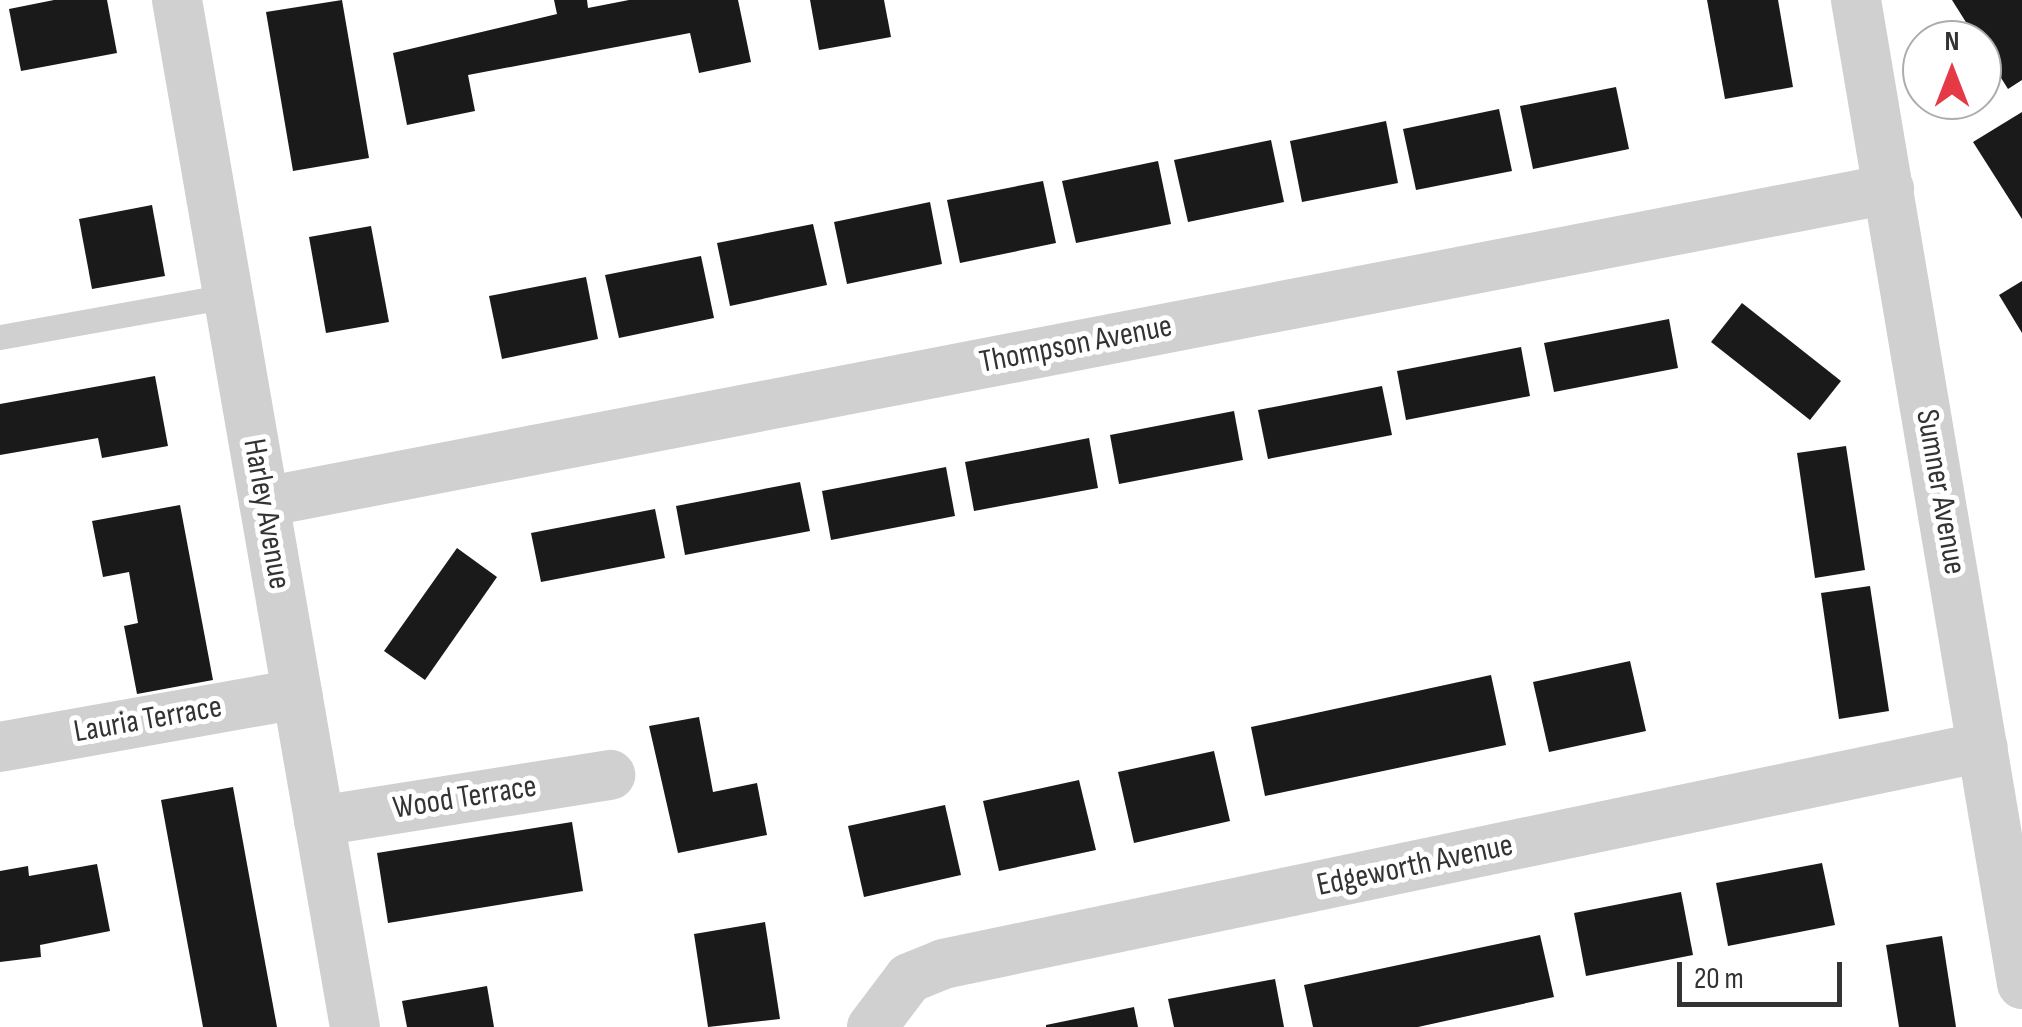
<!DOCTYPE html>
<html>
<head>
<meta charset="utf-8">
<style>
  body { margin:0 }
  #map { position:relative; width:2022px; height:1027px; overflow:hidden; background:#fff; font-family:"Sofia Sans Condensed",sans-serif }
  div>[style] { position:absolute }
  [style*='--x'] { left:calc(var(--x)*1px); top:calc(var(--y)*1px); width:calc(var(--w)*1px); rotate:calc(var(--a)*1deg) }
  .building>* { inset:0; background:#1a1a1a }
  .service>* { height:25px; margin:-12.5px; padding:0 12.5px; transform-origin:12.5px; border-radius:12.5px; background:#d0d0d0 }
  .minor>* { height:50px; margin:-25px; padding:0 25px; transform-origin:25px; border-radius:25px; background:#d0d0d0 }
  span { translate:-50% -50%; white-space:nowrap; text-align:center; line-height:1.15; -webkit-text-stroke:10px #fff; paint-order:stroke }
  .street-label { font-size:32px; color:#333 }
  .north { position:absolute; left:1902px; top:20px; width:100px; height:100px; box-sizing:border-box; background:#fff; border:2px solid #adadad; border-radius:50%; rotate:0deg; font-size:28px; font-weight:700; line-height:40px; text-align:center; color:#333 }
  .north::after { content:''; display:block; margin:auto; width:35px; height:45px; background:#e63946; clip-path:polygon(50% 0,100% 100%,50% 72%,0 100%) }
  .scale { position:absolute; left:1677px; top:962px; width:165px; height:45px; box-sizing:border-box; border:5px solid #333; border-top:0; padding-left:12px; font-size:30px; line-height:35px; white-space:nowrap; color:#333; -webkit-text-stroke:8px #fff; paint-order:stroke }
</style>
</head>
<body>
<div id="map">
  <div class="building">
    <i style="clip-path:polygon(54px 0,107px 0,117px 53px,21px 71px,9px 9px)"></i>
    <i style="clip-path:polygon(342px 0,369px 158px,293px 171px,266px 12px)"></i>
    <i style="clip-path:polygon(554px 0,587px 0,588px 8px,629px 0,738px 0,751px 62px,699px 73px,690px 33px,468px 75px,475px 111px,407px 125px,393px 53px,557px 14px)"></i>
    <i style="clip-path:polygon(810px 0,884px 0,891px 37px,819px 50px)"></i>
    <i style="clip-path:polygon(1707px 0,1778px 0,1793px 87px,1725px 99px)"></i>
    <i style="clip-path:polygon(1952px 0,2022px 0,2022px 80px,2008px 89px)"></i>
    <i style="clip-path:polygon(1616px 87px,1629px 149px,1533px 169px,1520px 106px)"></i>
    <i style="clip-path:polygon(1499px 109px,1512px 171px,1416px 190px,1403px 129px)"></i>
    <i style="clip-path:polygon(2022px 112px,2022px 219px,1973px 142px)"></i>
    <i style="clip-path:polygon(1386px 121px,1398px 183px,1302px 202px,1290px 141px)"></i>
    <i style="clip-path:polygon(1271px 140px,1284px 202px,1188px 222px,1174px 160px)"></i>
    <i style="clip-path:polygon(1158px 161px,1171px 224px,1076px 243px,1062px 181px)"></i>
    <i style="clip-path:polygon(1043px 181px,1056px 243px,960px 263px,947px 200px)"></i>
    <i style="clip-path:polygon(930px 202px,942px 264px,847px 284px,834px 222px)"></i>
    <i style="clip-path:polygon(152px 205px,165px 276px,92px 289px,79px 219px)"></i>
    <i style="clip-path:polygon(813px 224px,827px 285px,730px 306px,717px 243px)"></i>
    <i style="clip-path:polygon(371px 226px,389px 322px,326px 333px,309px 237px)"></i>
    <i style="clip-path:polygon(701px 256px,714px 318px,619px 338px,605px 275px)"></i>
    <i style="clip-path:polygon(586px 277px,598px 339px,502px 359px,489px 296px)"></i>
    <i style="clip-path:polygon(2022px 281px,2022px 333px,1999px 295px)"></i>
    <i style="clip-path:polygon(1742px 303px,1841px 381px,1810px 420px,1711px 342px)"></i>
    <i style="clip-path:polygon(1669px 319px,1678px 368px,1554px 392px,1544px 343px)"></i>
    <i style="clip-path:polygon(1521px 347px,1530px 396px,1406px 420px,1397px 371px)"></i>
    <i style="clip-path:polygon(155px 376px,168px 446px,102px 458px,98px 438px,0 455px,0 404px)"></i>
    <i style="clip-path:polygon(1382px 386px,1392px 435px,1268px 459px,1258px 410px)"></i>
    <i style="clip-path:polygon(1234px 411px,1243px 460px,1119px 484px,1110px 435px)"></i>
    <i style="clip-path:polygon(1089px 438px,1098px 488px,974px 511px,965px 462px)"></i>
    <i style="clip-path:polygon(1846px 446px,1865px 570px,1815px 578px,1797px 453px)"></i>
    <i style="clip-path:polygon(946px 467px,955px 516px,831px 540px,822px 491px)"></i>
    <i style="clip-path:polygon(800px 482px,810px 531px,685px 555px,676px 506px)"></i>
    <i style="clip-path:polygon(180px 505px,213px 680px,137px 694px,124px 626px,138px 623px,129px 572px,103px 577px,92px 521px)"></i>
    <i style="clip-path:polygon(655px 509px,665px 558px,541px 582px,531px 533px)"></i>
    <i style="clip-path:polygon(457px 548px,497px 577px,425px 680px,384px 651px)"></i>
    <i style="clip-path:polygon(1870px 586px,1889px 711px,1839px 719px,1821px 593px)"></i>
    <i style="clip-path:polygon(1630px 661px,1646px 731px,1549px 752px,1533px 682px)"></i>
    <i style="clip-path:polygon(1491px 675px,1506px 745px,1265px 796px,1251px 727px)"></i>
    <i style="clip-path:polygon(699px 717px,713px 792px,757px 783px,767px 835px,678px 853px,649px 726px)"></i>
    <i style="clip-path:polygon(1214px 751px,1230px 821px,1134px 843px,1118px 772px)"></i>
    <i style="clip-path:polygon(1079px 780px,1096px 850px,999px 871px,983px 801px)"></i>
    <i style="clip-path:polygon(233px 787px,255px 908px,277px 1027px,203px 1027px,172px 860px,161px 800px)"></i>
    <i style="clip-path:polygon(945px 805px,961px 875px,864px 897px,848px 826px)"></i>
    <i style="clip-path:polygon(572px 822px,583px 891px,388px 923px,377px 853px)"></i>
    <i style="clip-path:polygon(1822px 863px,1835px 925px,1728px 946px,1716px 883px)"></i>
    <i style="clip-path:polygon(97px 864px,110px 931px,40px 945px,41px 957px,0 962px,0 871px,28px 866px,29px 876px)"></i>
    <i style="clip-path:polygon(1681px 892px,1693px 955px,1586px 976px,1574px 913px)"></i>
    <i style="clip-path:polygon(765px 922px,780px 1019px,708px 1027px,694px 934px)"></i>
    <i style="clip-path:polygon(1540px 935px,1554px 997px,1418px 1027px,1313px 1027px,1304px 985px)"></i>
    <i style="clip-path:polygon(1942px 936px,1956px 1027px,1899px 1027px,1886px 945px)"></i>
    <i style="clip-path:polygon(1275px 979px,1284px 1027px,1174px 1027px,1168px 999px)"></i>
    <i style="clip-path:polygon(487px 986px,494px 1027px,407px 1027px,402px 1001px)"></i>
    <i style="clip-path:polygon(1134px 1007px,1138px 1027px,1046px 1027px,1046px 1025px)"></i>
  </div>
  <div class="service">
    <i style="--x:0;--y:337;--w:232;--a:-10.2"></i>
  </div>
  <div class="minor">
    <i style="--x:177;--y:0;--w:1042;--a:80.17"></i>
    <i style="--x:1856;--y:0;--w:998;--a:80.42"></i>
    <i style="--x:264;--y:502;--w:1655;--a:-10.9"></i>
    <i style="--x:0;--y:747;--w:302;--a:-10.1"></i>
    <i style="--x:319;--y:821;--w:295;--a:-9"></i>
    <i style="--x:872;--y:1027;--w:61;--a:-52.9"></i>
    <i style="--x:909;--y:978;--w:37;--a:-22"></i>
    <i style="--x:943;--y:964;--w:1062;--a:-11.79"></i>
  </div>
  <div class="street-label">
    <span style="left:1076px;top:345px;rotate:-11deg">Thompson Avenue</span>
    <span style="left:1940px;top:492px;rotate:80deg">Sumner Avenue</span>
    <span style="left:266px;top:514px;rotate:80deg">Harley Avenue</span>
    <span style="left:148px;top:720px;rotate:-10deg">Lauria Terrace</span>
    <span style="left:465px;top:798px;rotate:-9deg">Wood Terrace</span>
    <span style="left:1415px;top:866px;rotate:-12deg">Edgeworth Avenue</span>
  </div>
  <div class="north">N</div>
  <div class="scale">20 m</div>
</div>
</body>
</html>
